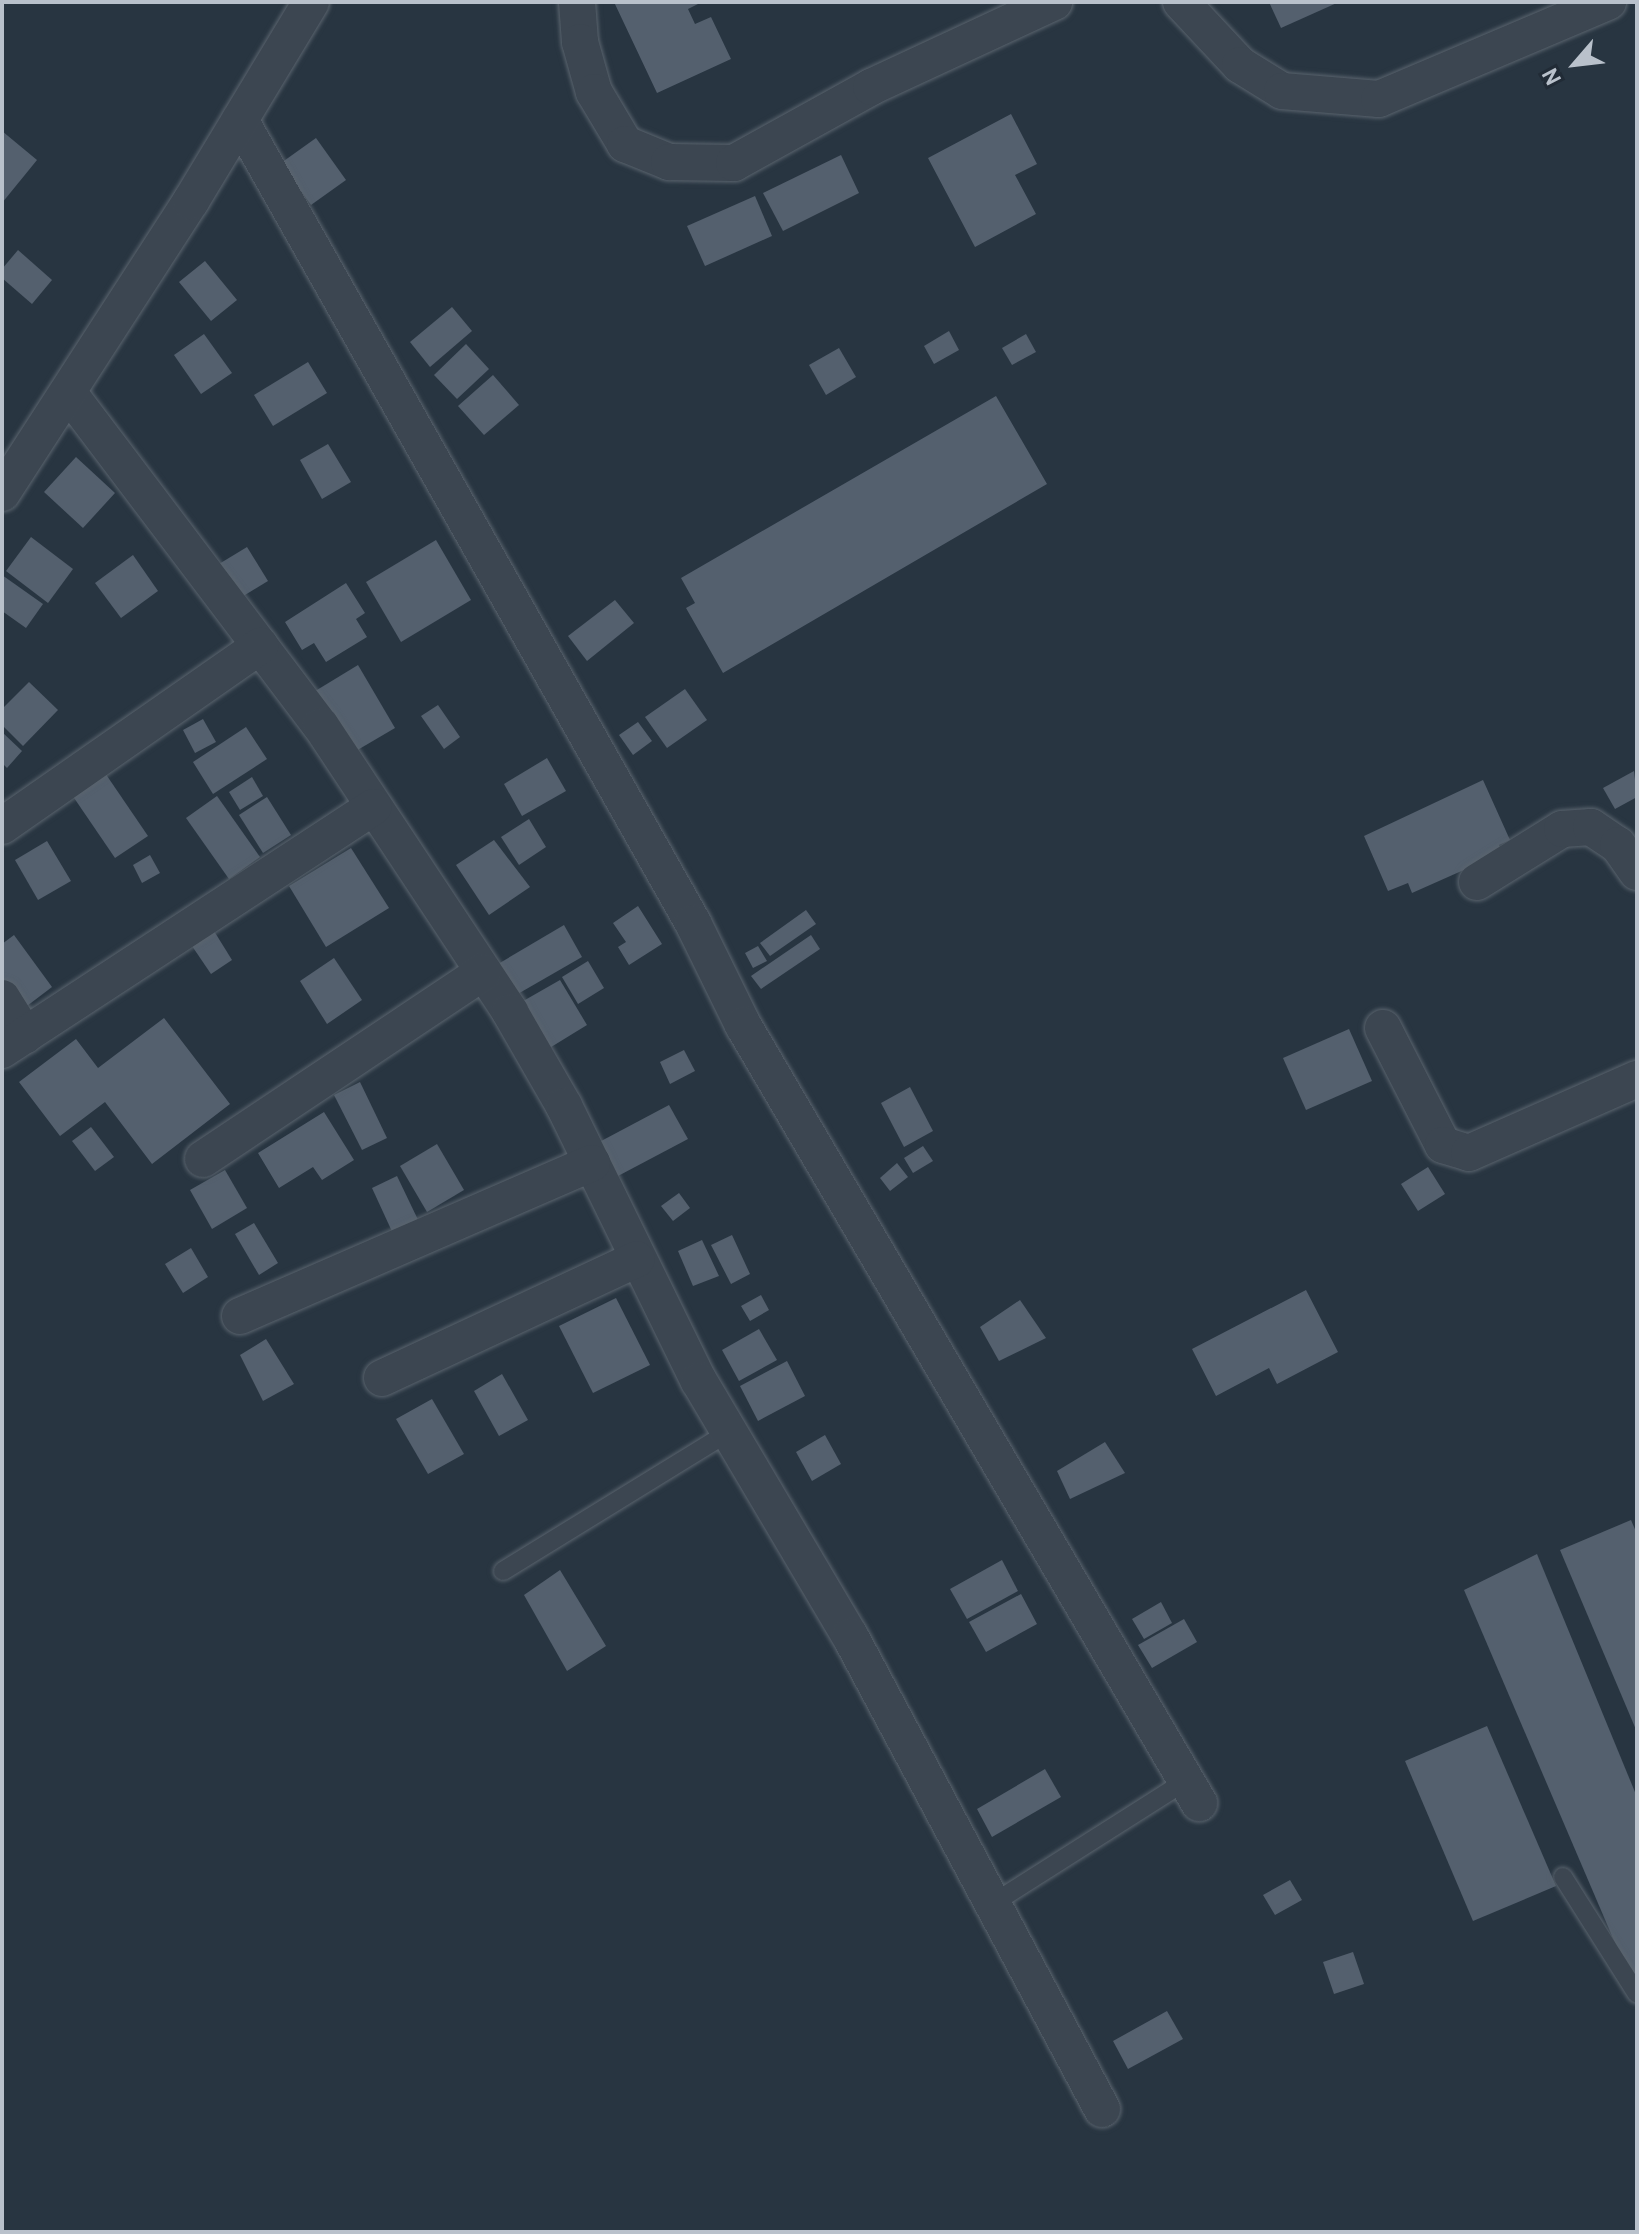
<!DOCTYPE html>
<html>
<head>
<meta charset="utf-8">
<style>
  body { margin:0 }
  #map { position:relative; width:1639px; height:2234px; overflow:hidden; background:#283541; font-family:Overpass,sans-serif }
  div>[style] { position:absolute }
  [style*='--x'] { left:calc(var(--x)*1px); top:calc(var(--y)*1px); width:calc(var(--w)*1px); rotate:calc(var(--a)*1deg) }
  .building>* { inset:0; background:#54606e }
  .roads { filter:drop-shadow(0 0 2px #5a646e) drop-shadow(0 0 2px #5a646e) }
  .service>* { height:18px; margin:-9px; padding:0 9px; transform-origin:9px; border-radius:9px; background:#3c4651 }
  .minor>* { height:36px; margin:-18px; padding:0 18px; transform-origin:18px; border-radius:18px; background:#3c4651 }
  span { translate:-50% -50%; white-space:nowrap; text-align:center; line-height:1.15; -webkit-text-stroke:8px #212b36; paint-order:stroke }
  .frame { position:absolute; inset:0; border:4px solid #b9c1cb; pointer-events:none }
  .north { position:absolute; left:1535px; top:24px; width:80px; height:80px; -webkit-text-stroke:6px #212b36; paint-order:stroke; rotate:242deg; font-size:22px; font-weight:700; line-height:32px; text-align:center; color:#b9c1cb }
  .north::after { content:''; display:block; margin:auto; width:28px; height:36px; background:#b9c1cb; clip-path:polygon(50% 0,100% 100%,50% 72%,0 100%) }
</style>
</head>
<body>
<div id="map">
  <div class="building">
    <i style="clip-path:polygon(614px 2px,702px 2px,688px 9px,695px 24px,711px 17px,731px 59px,657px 93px)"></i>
    <i style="clip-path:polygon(1269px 2px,1339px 2px,1281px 28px)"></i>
    <i style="clip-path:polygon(1011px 114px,1037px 164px,1015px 175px,1036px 214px,975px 247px,928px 158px)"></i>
    <i style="clip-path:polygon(2px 131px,37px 160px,2px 203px)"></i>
    <i style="clip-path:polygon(316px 138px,346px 180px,311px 205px,281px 163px)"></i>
    <i style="clip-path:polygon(841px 155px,859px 193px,783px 231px,763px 193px)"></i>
    <i style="clip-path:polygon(755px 196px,772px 236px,705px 266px,687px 226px)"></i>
    <i style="clip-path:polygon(18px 250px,52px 280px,32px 304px,2px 278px,2px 269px)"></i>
    <i style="clip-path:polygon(205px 261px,237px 300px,211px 321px,179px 282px)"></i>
    <i style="clip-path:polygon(452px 307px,472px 331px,430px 367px,410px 342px)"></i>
    <i style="clip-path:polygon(949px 331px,959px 350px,934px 364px,924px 346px)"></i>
    <i style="clip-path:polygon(204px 334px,232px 373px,201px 394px,174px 355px)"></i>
    <i style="clip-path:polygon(1026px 334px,1036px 352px,1012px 365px,1002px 348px)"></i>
    <i style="clip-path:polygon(466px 344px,489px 369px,457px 399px,434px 375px)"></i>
    <i style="clip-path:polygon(839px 348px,856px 377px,826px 395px,809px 365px)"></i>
    <i style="clip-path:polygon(308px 362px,327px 393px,273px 426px,254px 395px)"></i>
    <i style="clip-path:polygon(493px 375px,519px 405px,484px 435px,458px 406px)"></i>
    <i style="clip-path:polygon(996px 396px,1047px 484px,723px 673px,686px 608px,695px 603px,681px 578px)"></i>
    <i style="clip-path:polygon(328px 444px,351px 482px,322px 499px,300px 460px)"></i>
    <i style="clip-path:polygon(76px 457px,115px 493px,83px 528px,44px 492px)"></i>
    <i style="clip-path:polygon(31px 537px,73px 569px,48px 603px,6px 571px)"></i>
    <i style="clip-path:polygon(436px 540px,471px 600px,401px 642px,366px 582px)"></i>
    <i style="clip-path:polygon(247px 547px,268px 581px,240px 598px,219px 564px)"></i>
    <i style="clip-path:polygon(133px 555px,158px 591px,121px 618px,95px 583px)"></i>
    <i style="clip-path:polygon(2px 575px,43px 604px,26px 628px,2px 611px)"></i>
    <i style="clip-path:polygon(346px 583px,365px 613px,356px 619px,367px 637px,326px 662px,314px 643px,302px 650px,285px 622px)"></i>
    <i style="clip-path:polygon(615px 600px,634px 623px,587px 661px,568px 636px)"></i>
    <i style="clip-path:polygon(358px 665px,395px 728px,349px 755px,312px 693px)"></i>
    <i style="clip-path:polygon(29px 682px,58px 710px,23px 746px,2px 725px,2px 709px)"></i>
    <i style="clip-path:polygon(685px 689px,707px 720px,667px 748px,645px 717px)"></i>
    <i style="clip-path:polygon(438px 705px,460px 737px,444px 749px,421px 716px)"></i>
    <i style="clip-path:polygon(203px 719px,216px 742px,195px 753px,183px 730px)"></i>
    <i style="clip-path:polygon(638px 722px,652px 741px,633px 755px,619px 735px)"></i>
    <i style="clip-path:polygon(246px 727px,267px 759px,213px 794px,193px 762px)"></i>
    <i style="clip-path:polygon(2px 732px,22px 751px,7px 768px,2px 763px)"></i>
    <i style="clip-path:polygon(547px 758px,566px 791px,522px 816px,504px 784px)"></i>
    <i style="clip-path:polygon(103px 770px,148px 836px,115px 858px,70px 792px)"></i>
    <i style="clip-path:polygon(1634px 771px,1637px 797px,1615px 809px,1603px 788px)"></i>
    <i style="clip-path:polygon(252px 777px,263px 796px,240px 810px,229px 792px)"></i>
    <i style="clip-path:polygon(1483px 780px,1510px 840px,1499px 845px,1502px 853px,1412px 893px,1408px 883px,1388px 891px,1364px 836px)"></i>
    <i style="clip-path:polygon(217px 796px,260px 857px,229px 879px,186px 818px)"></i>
    <i style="clip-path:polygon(267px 797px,291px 835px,263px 853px,239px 815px)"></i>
    <i style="clip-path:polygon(529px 819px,546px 847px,519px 865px,501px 837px)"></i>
    <i style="clip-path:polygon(494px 840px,530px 887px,489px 915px,456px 865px)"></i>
    <i style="clip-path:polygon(47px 841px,71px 881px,38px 900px,15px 860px)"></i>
    <i style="clip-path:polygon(351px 848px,389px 908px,326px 947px,289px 886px)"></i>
    <i style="clip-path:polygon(150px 855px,160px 873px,142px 883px,133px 865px)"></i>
    <i style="clip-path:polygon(638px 906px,662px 944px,629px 965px,618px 947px,626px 942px,613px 923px)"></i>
    <i style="clip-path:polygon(806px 910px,816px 924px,770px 956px,760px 943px)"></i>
    <i style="clip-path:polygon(564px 925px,582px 957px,516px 995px,498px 964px)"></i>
    <i style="clip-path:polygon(214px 931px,232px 960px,211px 974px,192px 946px)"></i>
    <i style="clip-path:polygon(14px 935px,52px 987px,23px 1009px,2px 980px,2px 944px)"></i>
    <i style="clip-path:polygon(811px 935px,820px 949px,761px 989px,751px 976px)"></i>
    <i style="clip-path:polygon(758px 946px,767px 961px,753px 968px,745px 953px)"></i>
    <i style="clip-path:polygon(334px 958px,362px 1000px,327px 1024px,300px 981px)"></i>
    <i style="clip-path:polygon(588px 961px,604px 988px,578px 1004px,562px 977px)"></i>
    <i style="clip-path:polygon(560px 980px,587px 1025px,543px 1052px,511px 1008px)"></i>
    <i style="clip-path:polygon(164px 1018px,230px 1104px,152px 1164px,105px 1102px,60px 1136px,19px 1082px,76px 1039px,98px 1068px)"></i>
    <i style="clip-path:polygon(1349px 1029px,1372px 1081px,1306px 1110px,1283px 1058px)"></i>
    <i style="clip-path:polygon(684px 1050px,695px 1071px,670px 1084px,660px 1062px)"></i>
    <i style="clip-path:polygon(360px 1082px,387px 1138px,362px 1150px,334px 1095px)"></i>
    <i style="clip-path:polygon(910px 1087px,933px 1131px,904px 1147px,881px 1103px)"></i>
    <i style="clip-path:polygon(669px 1105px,688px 1139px,618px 1176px,588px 1148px)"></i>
    <i style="clip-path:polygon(324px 1112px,354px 1160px,322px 1180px,313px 1167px,279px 1188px,258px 1153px)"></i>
    <i style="clip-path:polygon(91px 1127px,114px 1157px,95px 1171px,72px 1141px)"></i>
    <i style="clip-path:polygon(437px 1144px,464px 1190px,427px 1212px,400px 1166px)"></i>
    <i style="clip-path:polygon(923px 1146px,933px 1161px,913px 1173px,904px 1158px)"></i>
    <i style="clip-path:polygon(897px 1163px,908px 1177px,890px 1191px,880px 1178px)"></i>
    <i style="clip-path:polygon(1428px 1167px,1445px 1194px,1418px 1211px,1401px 1184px)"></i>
    <i style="clip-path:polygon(225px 1170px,247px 1208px,212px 1229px,190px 1190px)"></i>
    <i style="clip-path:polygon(397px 1176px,421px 1226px,395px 1238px,372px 1188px)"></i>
    <i style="clip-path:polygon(679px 1193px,690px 1208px,673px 1221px,661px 1206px)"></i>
    <i style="clip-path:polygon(254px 1223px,278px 1263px,259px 1275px,235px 1234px)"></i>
    <i style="clip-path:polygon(732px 1235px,750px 1274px,731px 1284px,711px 1245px)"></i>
    <i style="clip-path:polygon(702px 1240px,719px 1276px,693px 1286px,678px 1251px)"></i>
    <i style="clip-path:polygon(191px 1248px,208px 1277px,183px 1293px,165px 1264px)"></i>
    <i style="clip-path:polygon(1306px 1290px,1338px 1352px,1277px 1384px,1269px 1368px,1216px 1396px,1192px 1349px)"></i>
    <i style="clip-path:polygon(761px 1295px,769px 1310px,750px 1321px,741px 1306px)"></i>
    <i style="clip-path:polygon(616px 1298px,650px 1365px,593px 1393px,559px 1326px)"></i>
    <i style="clip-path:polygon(1020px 1300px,1046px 1338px,999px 1361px,980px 1327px)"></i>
    <i style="clip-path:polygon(759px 1329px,777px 1360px,739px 1381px,722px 1350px)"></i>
    <i style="clip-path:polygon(266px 1339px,294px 1384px,263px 1401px,240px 1355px)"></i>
    <i style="clip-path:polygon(787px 1361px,805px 1396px,758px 1421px,740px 1386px)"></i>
    <i style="clip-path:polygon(502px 1374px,528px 1420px,499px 1436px,474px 1391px)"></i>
    <i style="clip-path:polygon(432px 1399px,464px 1454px,428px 1474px,396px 1419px)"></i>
    <i style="clip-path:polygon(825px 1435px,841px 1464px,812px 1481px,796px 1452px)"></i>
    <i style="clip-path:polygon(1105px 1442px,1125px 1473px,1070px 1499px,1057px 1471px)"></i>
    <i style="clip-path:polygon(1631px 1520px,1637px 1534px,1637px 1732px,1560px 1550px)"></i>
    <i style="clip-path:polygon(1537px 1554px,1637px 1797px,1637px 1975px,1630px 1978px,1464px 1590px)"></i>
    <i style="clip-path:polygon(1002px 1560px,1018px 1591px,967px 1619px,950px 1589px)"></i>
    <i style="clip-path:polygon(560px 1570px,606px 1646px,567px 1671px,524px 1595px)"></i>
    <i style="clip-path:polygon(1021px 1594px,1037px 1624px,986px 1652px,969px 1622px)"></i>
    <i style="clip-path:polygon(1161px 1602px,1172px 1623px,1144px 1639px,1132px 1619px)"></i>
    <i style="clip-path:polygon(1184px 1619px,1197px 1642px,1152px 1668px,1138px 1645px)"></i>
    <i style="clip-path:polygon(1487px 1726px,1556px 1886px,1473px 1921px,1405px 1761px)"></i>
    <i style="clip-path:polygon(1045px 1769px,1061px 1797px,992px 1837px,977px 1809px)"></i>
    <i style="clip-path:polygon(1290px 1880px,1302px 1900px,1275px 1915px,1263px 1895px)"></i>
    <i style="clip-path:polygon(1353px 1952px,1364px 1984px,1334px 1994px,1323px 1962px)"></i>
    <i style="clip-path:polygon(1167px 2011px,1183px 2039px,1128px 2069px,1113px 2041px)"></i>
  </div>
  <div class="roads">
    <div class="service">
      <i style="--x:503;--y:1571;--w:265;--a:-31.6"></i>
      <i style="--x:1563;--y:1877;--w:138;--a:57.7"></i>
      <i style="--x:992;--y:1904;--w:230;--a:-32.4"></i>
    </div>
    <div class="minor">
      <i style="--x:577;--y:2;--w:40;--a:85.7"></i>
      <i style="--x:580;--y:42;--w:52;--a:74.4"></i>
      <i style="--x:594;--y:92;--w:61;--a:59.2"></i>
      <i style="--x:625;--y:144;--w:48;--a:22.2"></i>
      <i style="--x:669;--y:162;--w:65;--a:0.9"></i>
      <i style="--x:734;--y:163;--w:157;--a:-29"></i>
      <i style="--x:871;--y:87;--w:202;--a:-24.9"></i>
      <i style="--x:1181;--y:2;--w:86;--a:46.9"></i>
      <i style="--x:1240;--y:65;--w:49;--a:31.8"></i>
      <i style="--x:1282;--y:91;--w:97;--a:4.7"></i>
      <i style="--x:1379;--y:99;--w:249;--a:-23"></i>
      <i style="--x:240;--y:120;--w:922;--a:60.57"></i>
      <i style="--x:693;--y:923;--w:114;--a:63.9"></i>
      <i style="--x:743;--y:1025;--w:902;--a:59.62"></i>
      <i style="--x:68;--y:392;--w:419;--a:52.9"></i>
      <i style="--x:321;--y:726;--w:343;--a:56.5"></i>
      <i style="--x:510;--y:1012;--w:108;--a:60.1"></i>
      <i style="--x:564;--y:1106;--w:306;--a:63.9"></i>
      <i style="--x:699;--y:1381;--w:296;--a:59.4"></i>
      <i style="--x:850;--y:1636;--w:536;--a:61.95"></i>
      <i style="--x:2;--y:493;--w:348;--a:-57.1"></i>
      <i style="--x:191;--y:201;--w:232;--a:-58.9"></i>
      <i style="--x:2;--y:826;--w:315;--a:-34.9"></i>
      <i style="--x:1477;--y:882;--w:100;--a:-31.9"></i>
      <i style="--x:1562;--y:829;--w:29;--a:-4"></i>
      <i style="--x:1591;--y:827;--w:32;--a:34"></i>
      <i style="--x:1618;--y:845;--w:33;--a:55"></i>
      <i style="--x:2;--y:998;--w:44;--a:58.1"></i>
      <i style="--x:1383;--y:1028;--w:131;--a:62.9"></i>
      <i style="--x:1443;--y:1145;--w:27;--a:17"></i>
      <i style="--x:1469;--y:1153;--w:184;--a:-23.8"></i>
      <i style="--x:2;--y:1050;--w:444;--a:-33.2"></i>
      <i style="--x:203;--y:1159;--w:337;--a:-33.7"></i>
      <i style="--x:240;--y:1316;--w:384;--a:-23.5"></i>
      <i style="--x:382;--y:1378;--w:281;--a:-25"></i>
    </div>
  </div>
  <div class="frame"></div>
  <div class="north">N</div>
</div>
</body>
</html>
